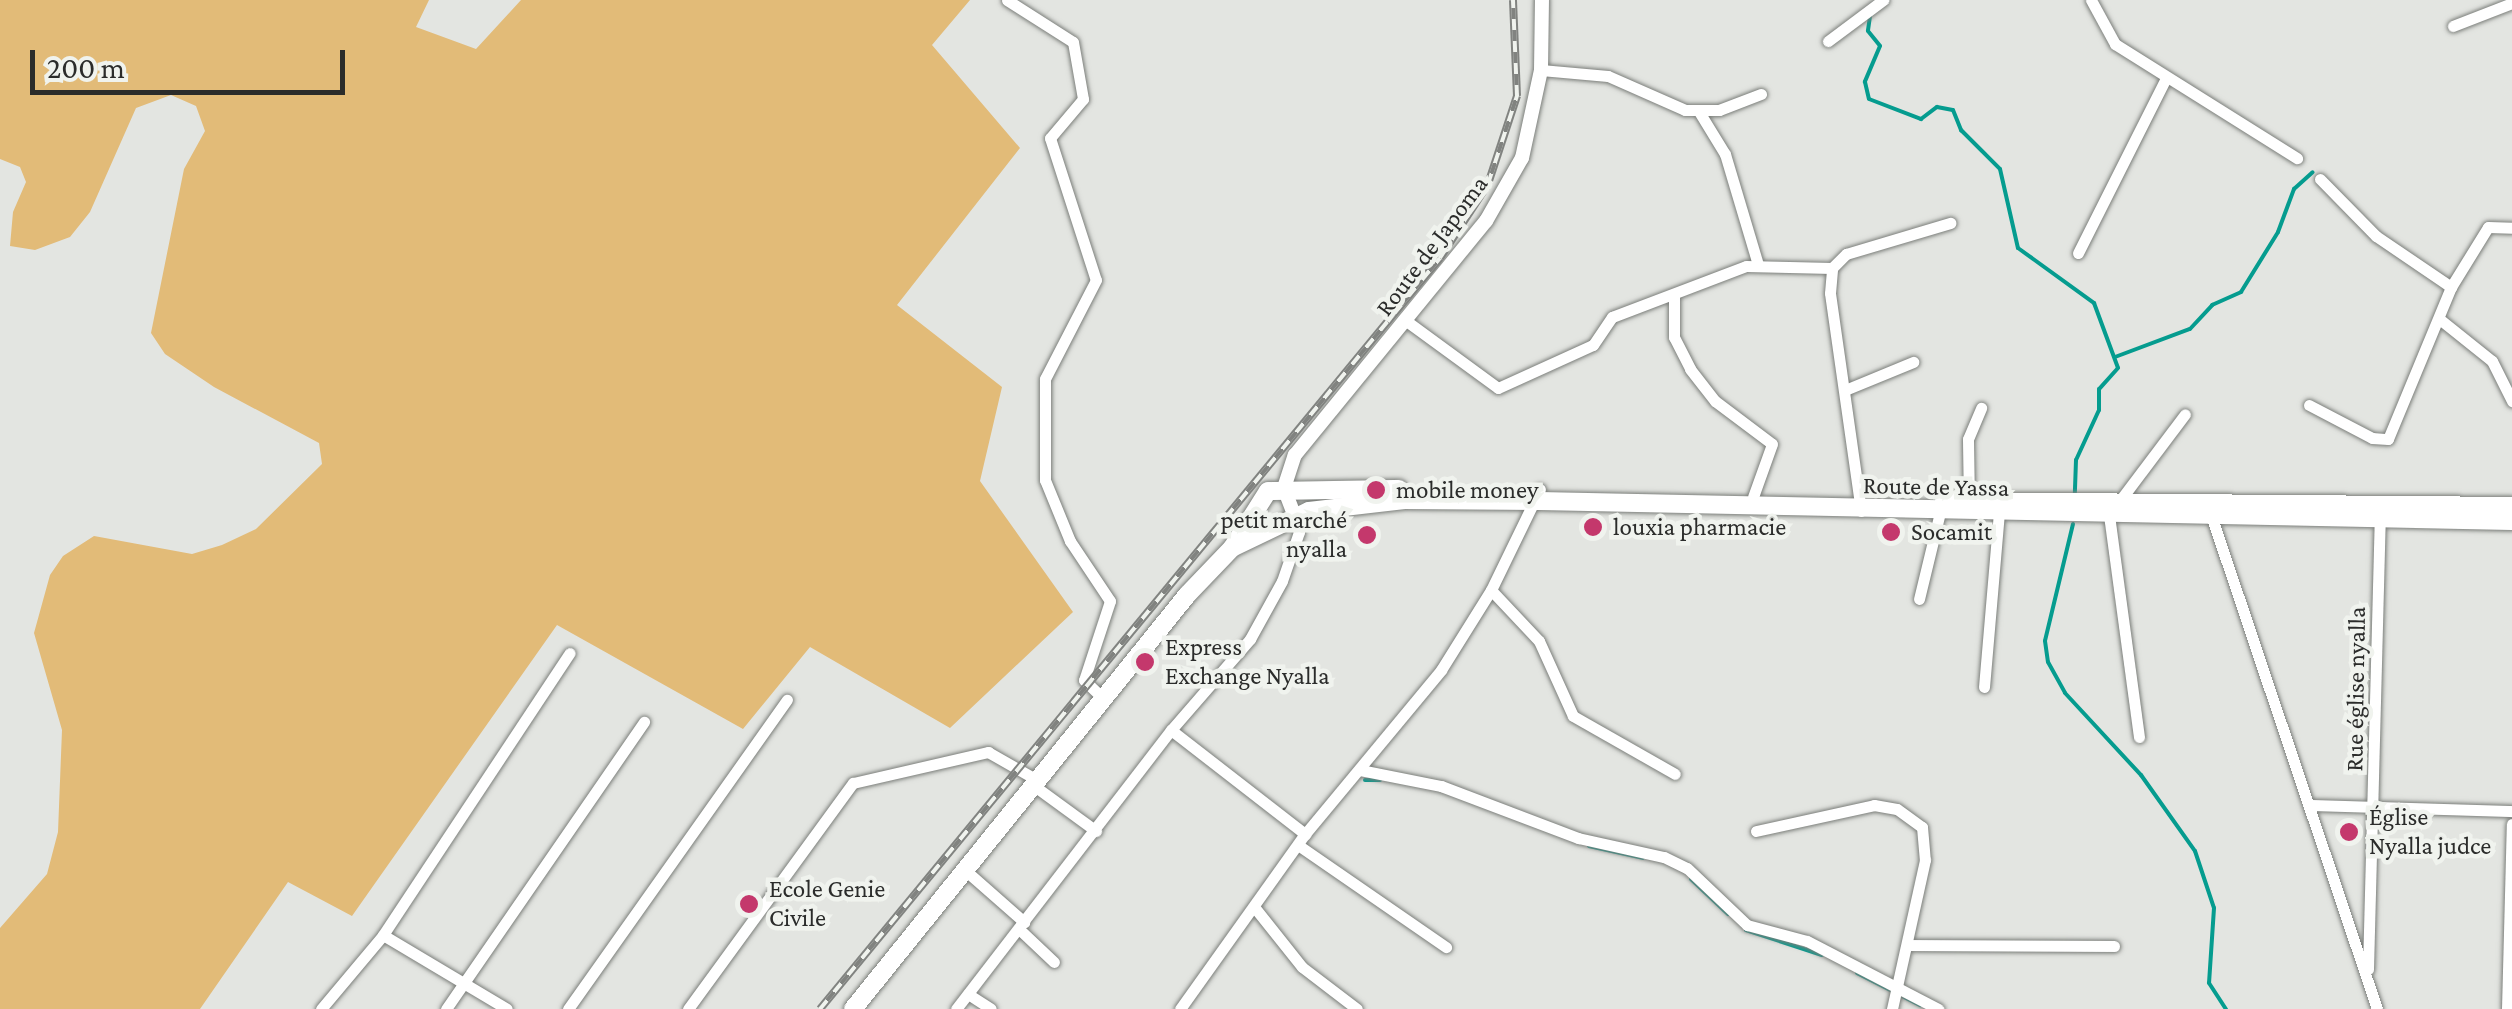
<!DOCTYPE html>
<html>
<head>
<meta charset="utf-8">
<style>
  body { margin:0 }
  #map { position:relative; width:2512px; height:1009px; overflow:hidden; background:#e3e5e1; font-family:"Crimson Pro",serif }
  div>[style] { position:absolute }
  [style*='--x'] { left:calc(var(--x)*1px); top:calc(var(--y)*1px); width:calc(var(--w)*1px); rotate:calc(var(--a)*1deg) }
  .green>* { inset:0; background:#e2bb78 }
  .stream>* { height:4px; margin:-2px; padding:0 2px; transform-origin:2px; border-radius:2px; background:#059c8f }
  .roads { filter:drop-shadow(0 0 2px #7b7e7a) drop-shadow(0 0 2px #7b7e7a) }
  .minor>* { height:11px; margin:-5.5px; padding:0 5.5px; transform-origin:5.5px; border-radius:5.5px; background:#fff }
  .tertiary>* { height:14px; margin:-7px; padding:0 7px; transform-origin:7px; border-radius:7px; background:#fff }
  .primary>* { height:18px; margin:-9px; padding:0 9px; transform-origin:9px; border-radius:9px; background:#fff }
  .rail>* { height:8px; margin-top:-4px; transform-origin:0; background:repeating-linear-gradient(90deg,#f0f3ee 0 11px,#818380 0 22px); box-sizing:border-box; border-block:2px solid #818380 }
  .dots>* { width:28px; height:28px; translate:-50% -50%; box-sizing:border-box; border:5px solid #f0f3ee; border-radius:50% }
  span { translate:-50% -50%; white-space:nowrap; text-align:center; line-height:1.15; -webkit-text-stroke:9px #f0f3ee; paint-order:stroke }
  .street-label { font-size:25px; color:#2b2c2b }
  .poi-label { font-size:25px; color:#2b2c2b }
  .left { translate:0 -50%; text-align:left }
  .right { translate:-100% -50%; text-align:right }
  .scale { position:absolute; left:30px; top:50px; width:315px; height:45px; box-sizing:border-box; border:5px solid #2b2c2b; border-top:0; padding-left:12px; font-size:30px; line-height:35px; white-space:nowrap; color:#2b2c2b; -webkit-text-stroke:8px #f0f3ee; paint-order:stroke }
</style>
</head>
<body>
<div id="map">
  <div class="green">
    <i style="clip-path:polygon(0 0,429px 0,416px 27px,476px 49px,521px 0,970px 0,932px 45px,1020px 148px,897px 305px,1002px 387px,980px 481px,1073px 612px,950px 728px,810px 647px,743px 729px,557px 625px,352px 916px,288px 882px,200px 1009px,0 1009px,0 928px,47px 874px,58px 832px,62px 730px,34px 633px,50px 575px,63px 556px,94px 536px,192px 554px,222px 545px,256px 529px,322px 464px,319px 443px,214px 387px,165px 354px,151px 333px,184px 169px,205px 131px,196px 106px,171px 95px,136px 108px,90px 212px,70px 237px,35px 250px,10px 246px,13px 212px,26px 182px,20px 167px,0 159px)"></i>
  </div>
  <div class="stream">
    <i style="--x:1870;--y:16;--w:15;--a:98"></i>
    <i style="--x:1868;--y:31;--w:19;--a:51"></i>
    <i style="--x:1880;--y:46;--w:39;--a:113"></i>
    <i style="--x:1865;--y:82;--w:17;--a:77"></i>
    <i style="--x:1869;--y:99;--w:56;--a:21"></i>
    <i style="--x:1921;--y:119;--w:20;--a:-37"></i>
    <i style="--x:1937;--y:107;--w:16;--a:11"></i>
    <i style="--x:1953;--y:110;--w:22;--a:68"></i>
    <i style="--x:1961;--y:130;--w:55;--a:45"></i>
    <i style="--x:2000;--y:169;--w:81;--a:77.2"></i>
    <i style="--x:2018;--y:248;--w:94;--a:35.9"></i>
    <i style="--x:2094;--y:303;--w:69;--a:69.7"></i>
    <i style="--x:2118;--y:368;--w:28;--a:132"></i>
    <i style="--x:2099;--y:389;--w:21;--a:90"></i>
    <i style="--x:2099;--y:410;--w:55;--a:114.7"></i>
    <i style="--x:2076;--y:460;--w:33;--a:92"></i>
    <i style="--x:2115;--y:357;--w:80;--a:-20.5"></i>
    <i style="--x:2190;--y:329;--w:33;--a:-47"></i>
    <i style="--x:2212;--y:305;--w:32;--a:-24"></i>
    <i style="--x:2241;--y:292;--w:70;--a:-58.3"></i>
    <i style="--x:2278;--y:232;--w:46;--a:-69.6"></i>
    <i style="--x:2294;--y:189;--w:25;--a:-42"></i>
    <i style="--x:2073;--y:524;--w:120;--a:103.5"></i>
    <i style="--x:2045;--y:641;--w:21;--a:82"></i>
    <i style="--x:2048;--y:662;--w:35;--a:61"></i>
    <i style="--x:2065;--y:693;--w:112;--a:47.2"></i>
    <i style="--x:2141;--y:775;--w:93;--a:54.6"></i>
    <i style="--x:2195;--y:851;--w:60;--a:71.6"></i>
    <i style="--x:2214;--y:908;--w:75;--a:93.8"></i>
    <i style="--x:2209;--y:983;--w:31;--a:57"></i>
    <i style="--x:1365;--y:780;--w:15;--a:0"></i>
    <i style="--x:1589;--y:846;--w:55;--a:12.5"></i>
    <i style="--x:1691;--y:879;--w:51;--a:43.4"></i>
    <i style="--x:1746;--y:930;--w:80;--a:18.2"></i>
    <i style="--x:1857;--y:973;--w:71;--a:26.9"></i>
  </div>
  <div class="roads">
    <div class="minor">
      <i style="--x:1007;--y:0;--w:78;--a:32.5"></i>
      <i style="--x:1073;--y:42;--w:58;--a:80"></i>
      <i style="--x:1083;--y:99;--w:51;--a:130.2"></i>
      <i style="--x:1050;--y:138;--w:149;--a:72.1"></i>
      <i style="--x:1096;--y:280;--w:111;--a:117.3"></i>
      <i style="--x:1045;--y:379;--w:101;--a:90"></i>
      <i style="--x:1045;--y:480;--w:66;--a:67.7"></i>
      <i style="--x:1070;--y:541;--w:72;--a:56.3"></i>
      <i style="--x:1110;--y:601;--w:83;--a:108.2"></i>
      <i style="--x:1084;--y:680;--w:28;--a:44"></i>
      <i style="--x:2091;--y:0;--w:50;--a:61.4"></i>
      <i style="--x:2115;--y:44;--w:215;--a:32.1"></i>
      <i style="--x:2453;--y:26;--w:63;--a:-21.3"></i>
      <i style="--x:1828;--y:41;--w:69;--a:-36.7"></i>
      <i style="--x:1541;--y:70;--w:67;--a:5.1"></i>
      <i style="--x:1608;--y:76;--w:84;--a:23.8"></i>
      <i style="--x:1685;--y:110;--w:34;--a:0"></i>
      <i style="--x:1719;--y:110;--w:45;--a:-20.9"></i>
      <i style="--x:1698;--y:110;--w:52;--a:58.5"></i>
      <i style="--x:1725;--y:154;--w:116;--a:73.4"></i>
      <i style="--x:2320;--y:179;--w:80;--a:45.5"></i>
      <i style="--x:2376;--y:236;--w:91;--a:34.2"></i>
      <i style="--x:2078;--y:253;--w:196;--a:-63.3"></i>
      <i style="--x:1674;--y:296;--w:41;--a:90"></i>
      <i style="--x:1674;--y:337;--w:36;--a:63"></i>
      <i style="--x:1690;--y:369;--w:41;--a:52"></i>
      <i style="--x:1715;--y:401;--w:71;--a:37"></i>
      <i style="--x:1772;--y:444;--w:56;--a:109.7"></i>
      <i style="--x:1405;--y:320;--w:115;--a:36.2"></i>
      <i style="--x:1498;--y:388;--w:104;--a:-24.4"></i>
      <i style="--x:1593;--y:345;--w:34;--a:-56"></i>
      <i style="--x:1612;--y:317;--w:143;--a:-20.8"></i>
      <i style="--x:1746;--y:266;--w:86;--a:1.3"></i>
      <i style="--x:2442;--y:321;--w:64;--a:38.7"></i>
      <i style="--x:2492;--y:361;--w:45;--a:63.4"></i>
      <i style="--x:1845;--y:390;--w:74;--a:-22.4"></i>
      <i style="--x:2309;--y:405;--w:71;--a:27.6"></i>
      <i style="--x:2372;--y:438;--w:16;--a:4"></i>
      <i style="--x:2388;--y:439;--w:165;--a:-67.5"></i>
      <i style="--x:2451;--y:287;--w:70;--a:-58.3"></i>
      <i style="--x:2488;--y:227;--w:24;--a:2"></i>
      <i style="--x:1969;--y:504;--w:65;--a:-90.9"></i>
      <i style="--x:1968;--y:439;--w:34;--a:-67"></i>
      <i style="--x:1861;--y:511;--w:220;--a:-98.1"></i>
      <i style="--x:1830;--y:293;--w:25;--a:-85"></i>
      <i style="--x:1832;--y:268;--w:20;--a:-45"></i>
      <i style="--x:1846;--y:254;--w:109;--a:-16.6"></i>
      <i style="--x:2210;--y:512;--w:524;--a:71.43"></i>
      <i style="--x:1491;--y:590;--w:70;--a:46.7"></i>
      <i style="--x:1539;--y:641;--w:82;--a:65.6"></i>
      <i style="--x:1573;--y:716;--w:117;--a:29.6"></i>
      <i style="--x:1919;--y:599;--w:89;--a:-76.4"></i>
      <i style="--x:1984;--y:687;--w:175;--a:-85.1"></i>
      <i style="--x:1171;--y:730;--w:170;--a:37.8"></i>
      <i style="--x:2139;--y:737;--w:224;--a:-97.7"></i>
      <i style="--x:2109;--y:515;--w:126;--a:-53"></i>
      <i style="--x:1360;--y:770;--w:83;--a:11.2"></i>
      <i style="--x:1441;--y:786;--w:147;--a:20.8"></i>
      <i style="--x:1578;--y:838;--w:88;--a:12.5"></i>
      <i style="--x:1664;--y:857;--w:25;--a:26"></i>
      <i style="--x:1687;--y:868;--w:83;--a:43.5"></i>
      <i style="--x:1747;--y:925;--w:62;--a:14.9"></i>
      <i style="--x:1807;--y:941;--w:148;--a:27.4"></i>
      <i style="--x:1033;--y:785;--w:78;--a:36.1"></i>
      <i style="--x:2309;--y:805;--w:203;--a:1.7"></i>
      <i style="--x:1756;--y:831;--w:121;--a:-12.4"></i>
      <i style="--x:1874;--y:805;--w:23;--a:10"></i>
      <i style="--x:1897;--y:809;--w:31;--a:36"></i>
      <i style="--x:1922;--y:827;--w:33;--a:85"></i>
      <i style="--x:1925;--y:860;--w:153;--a:102.5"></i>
      <i style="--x:1298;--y:845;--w:180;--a:34.6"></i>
      <i style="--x:965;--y:870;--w:79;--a:41.4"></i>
      <i style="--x:1255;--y:908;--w:75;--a:51.5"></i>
      <i style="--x:1302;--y:967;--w:69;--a:37.4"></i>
      <i style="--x:1019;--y:929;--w:48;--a:43.3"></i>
      <i style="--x:383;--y:935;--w:338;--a:-56.5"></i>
      <i style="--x:1907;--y:945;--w:207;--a:0.3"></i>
      <i style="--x:2368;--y:969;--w:450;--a:-88.5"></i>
      <i style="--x:968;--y:994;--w:27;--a:33"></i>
      <i style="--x:321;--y:1009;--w:97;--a:-50"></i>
      <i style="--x:383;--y:935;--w:144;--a:30.8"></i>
      <i style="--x:446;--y:1009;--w:349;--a:-55.4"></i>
      <i style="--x:568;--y:1009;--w:379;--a:-54.7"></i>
      <i style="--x:688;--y:1009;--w:280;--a:-53.9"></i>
      <i style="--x:853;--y:783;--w:139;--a:-12.9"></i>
      <i style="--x:988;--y:752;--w:56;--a:29.7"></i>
      <i style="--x:956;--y:1009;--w:352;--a:-52.4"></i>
      <i style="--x:1171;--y:730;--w:121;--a:-49"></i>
      <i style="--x:1250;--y:639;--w:66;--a:-61.1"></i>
      <i style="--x:1282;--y:581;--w:52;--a:-70.9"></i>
      <i style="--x:1299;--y:532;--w:16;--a:-105"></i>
      <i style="--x:1180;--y:1009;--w:215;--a:-54.5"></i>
      <i style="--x:1305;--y:834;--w:213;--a:-50.3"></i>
      <i style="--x:1441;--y:670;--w:94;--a:-58"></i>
      <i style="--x:1491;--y:590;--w:112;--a:-64.1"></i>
      <i style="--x:2507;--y:1009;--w:185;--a:-88.5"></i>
    </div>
    <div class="tertiary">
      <i style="--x:1295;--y:517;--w:31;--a:-111"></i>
      <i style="--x:1284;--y:488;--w:35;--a:-72"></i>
      <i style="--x:1295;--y:455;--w:302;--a:-50.8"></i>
      <i style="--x:1486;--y:221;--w:73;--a:-60.3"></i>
      <i style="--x:1522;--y:158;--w:90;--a:-77.8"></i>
      <i style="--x:1541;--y:70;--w:70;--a:-89.2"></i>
    </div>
    <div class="primary">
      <i style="--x:1944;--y:501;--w:568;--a:0.5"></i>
      <i style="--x:1232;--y:548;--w:67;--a:-57.7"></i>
      <i style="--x:1268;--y:491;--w:131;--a:-0.9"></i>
      <i style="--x:853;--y:1009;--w:532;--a:-51.1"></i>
      <i style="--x:1187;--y:595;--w:65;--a:-46.2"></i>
      <i style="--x:1232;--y:548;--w:85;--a:-25.7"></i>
      <i style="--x:1309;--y:511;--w:96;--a:-6.6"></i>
      <i style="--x:1404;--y:500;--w:135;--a:0.4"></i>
      <i style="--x:1539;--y:501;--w:973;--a:1.18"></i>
    </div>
  </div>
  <div class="rail">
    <i style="--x:820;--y:1009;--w:974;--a:-50.46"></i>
    <i style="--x:1440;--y:258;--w:88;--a:-57"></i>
    <i style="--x:1488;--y:184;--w:93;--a:-71.8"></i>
    <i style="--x:1517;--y:96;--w:96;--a:-92.4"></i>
  </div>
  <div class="dots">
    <i style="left:1376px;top:490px;background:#c4386c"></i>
    <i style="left:1593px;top:527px;background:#c4386c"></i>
    <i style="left:1891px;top:532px;background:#c4386c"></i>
    <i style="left:1367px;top:535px;background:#c4386c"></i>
    <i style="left:1145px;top:662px;background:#c4386c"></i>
    <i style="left:2349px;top:832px;background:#c4386c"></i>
    <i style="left:749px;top:904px;background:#c4386c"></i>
  </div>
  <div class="street-label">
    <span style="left:1432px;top:246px;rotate:-53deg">Route de Japoma</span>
    <span style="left:1936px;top:487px;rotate:1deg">Route de Yassa</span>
    <span style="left:2356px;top:689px;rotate:-89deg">Rue église nyalla</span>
  </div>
  <div class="poi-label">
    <span class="left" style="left:1396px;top:490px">mobile money</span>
    <span class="right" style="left:1347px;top:535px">petit marché<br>nyalla</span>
    <span class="left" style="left:1613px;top:527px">louxia pharmacie</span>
    <span class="left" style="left:1911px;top:532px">Socamit</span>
    <span class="left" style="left:1165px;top:662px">Express<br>Exchange Nyalla</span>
    <span class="left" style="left:2369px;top:832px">Église<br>Nyalla judce</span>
    <span class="left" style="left:769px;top:904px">Ecole Genie<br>Civile</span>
  </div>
  <div class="scale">200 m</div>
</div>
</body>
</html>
